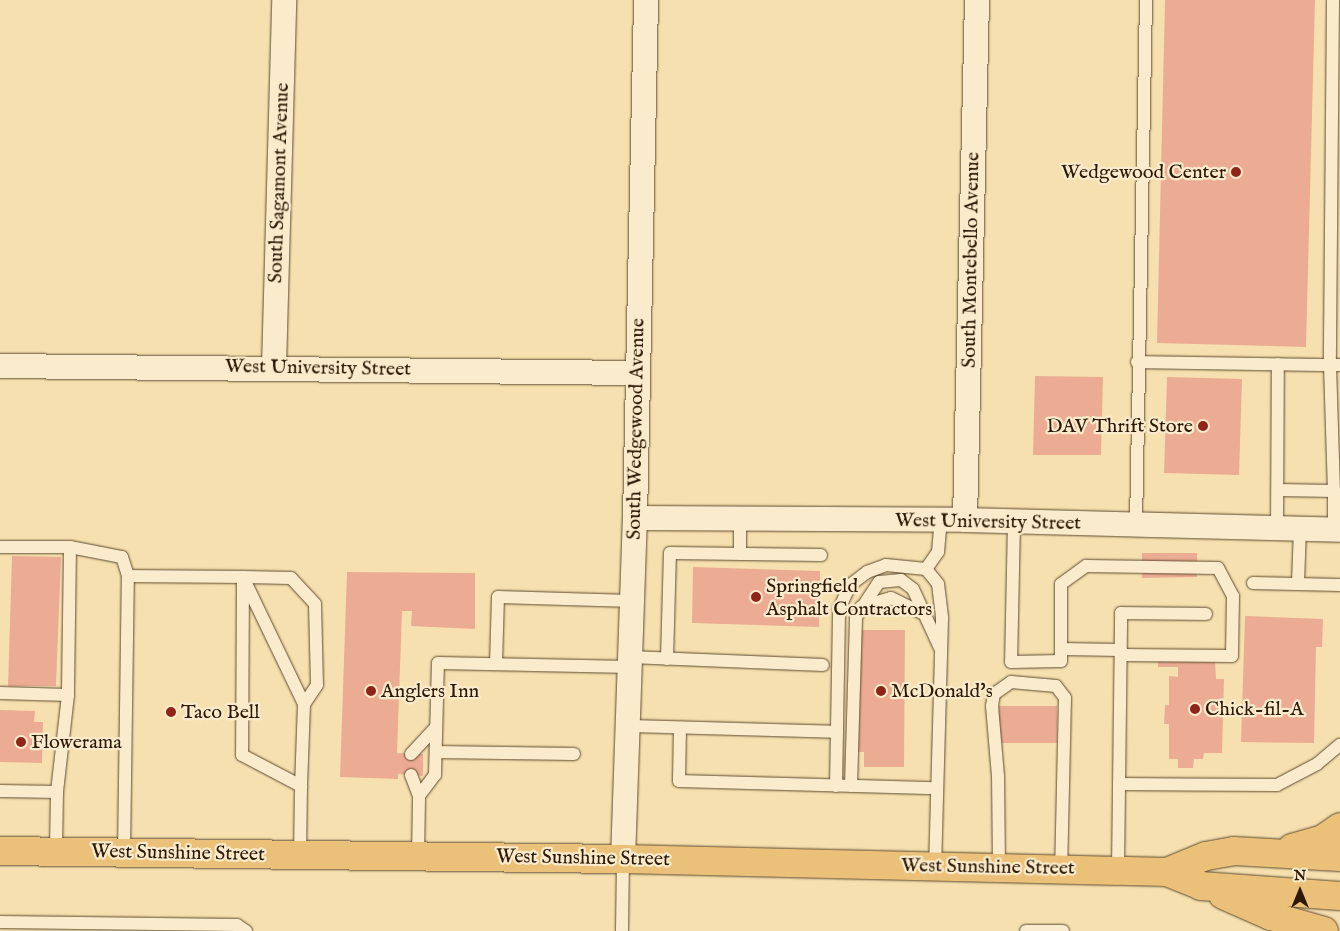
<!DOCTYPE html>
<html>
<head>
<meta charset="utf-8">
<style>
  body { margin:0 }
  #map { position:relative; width:1340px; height:931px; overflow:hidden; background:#f6e0af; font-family:"IM FELL English",serif }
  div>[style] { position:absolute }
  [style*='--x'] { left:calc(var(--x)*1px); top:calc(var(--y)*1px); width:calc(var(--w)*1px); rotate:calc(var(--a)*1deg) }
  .building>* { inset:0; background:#ecac93 }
  .roads { filter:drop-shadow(0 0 1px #5e4a30) drop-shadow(0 0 1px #5e4a30) }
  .service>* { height:12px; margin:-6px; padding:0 6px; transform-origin:6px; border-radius:6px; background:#f9ebcb }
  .minor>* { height:24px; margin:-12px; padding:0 12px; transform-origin:12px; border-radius:12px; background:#f9ebcb }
  .primary>* { height:28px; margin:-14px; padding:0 14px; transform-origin:14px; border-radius:14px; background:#ebc078 }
  .dots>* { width:14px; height:14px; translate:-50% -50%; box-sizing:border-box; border:2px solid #f9ebcb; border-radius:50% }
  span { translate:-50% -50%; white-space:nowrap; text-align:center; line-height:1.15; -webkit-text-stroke:4.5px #f9ebcb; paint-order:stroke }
  .poi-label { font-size:20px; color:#2c1805 }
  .right { translate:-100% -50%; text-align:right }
  .left { translate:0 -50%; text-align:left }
  .street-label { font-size:20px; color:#2c1805 }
  .north { position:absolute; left:1275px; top:866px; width:50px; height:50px; -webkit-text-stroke:4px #f9ebcb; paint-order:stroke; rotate:0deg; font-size:14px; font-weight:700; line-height:20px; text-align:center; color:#2c1805 }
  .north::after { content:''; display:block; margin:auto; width:18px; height:22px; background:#2c1805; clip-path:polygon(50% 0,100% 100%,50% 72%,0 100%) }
</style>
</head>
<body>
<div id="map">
  <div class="building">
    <i style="clip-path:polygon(1165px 0,1315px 0,1306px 347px,1157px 343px)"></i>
    <i style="clip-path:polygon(1035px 376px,1103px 377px,1101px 455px,1033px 455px)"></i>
    <i style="clip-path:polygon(1167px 377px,1242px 379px,1239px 475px,1164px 473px)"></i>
    <i style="clip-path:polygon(1142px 553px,1197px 553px,1197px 577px,1142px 578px)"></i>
    <i style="clip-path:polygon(12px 556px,61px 557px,56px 686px,8px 686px)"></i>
    <i style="clip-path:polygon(693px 567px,820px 571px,819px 627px,692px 623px)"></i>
    <i style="clip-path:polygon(347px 572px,475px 573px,475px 629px,411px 626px,412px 611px,402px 611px,397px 753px,423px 754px,423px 776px,398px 774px,398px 779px,340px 777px)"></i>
    <i style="clip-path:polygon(1245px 616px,1323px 619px,1322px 647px,1316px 647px,1314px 743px,1241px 742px)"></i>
    <i style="clip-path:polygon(858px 630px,905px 630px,904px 767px,864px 767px,864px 752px,857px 752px)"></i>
    <i style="clip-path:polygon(1158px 658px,1215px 659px,1216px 679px,1224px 679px,1222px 753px,1204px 753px,1203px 759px,1194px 759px,1193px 768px,1178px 768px,1178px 759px,1169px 759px,1169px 724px,1164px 724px,1165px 705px,1169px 705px,1169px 676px,1178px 677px,1178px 667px,1158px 667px)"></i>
    <i style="clip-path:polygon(999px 706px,1057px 706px,1057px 743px,999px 743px)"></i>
    <i style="clip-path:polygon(0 710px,35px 711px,34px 722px,43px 722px,42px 763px,0 762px)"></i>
  </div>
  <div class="roads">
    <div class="service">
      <i style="--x:1333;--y:0;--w:365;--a:90.5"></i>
      <i style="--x:1330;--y:365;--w:10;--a:0"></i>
      <i style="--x:1137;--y:362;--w:193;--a:0.9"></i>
      <i style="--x:1330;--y:365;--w:126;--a:88.2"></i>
      <i style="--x:1334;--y:491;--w:56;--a:-179"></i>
      <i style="--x:1334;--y:491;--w:39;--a:90"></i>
      <i style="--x:1014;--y:522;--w:140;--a:91.2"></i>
      <i style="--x:1011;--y:662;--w:50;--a:-1.1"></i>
      <i style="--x:1061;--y:661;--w:12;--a:-90"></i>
      <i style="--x:1061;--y:649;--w:60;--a:1"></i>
      <i style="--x:1136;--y:525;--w:525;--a:-88.91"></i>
      <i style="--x:1277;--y:528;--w:164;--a:-89.7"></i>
      <i style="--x:0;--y:547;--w:70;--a:0"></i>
      <i style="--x:70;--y:547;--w:148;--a:90.8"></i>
      <i style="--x:68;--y:695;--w:98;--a:96.5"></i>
      <i style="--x:57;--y:792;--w:60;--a:91"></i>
      <i style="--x:70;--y:547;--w:53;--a:10.9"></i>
      <i style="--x:122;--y:557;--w:20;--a:72"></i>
      <i style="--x:740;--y:554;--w:35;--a:-90"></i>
      <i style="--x:926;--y:569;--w:21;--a:-55"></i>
      <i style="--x:938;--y:552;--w:32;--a:-85"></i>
      <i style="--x:1253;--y:583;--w:87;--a:1.3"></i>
      <i style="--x:1298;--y:583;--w:54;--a:-87.9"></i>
      <i style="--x:861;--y:607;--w:31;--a:-17"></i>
      <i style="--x:891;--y:598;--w:37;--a:26"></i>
      <i style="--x:1061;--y:649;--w:65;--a:-90"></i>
      <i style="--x:1061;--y:584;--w:31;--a:-36"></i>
      <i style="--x:1086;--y:566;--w:132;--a:0.9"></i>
      <i style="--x:1218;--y:568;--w:32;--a:62"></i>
      <i style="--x:1233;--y:596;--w:60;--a:91"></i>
      <i style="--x:1232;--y:656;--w:111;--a:-179.5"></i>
      <i style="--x:630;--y:657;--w:193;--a:2.4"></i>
      <i style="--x:667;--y:659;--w:106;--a:-88.4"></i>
      <i style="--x:670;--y:553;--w:151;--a:0.8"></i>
      <i style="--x:496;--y:664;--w:67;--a:-88.3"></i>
      <i style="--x:498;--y:597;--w:134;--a:1.7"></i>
      <i style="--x:0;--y:693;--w:68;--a:1.7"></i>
      <i style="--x:628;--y:726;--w:209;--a:1.6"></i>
      <i style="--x:680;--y:728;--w:53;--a:91.1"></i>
      <i style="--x:679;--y:781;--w:257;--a:1.6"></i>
      <i style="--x:436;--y:752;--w:138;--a:0.8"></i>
      <i style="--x:411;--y:754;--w:37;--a:-47"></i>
      <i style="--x:411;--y:775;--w:22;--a:69"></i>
      <i style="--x:1119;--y:784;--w:158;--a:0.4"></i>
      <i style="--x:1277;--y:785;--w:45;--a:-27.7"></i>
      <i style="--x:1317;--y:764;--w:30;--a:-40"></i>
      <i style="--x:301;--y:786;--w:82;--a:-87.9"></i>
      <i style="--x:304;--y:704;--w:141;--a:-115.7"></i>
      <i style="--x:243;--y:577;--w:48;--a:1.2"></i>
      <i style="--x:291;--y:578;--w:35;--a:47"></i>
      <i style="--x:315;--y:604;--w:81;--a:88.6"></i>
      <i style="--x:317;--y:685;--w:23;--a:124"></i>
      <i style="--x:836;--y:786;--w:177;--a:-89"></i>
      <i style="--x:839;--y:609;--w:26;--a:-65"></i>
      <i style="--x:850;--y:585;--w:21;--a:-37"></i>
      <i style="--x:867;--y:572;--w:20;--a:-20"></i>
      <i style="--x:886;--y:565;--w:40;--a:5.7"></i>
      <i style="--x:926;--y:569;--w:19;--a:51"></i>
      <i style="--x:938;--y:584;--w:35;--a:83"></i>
      <i style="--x:942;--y:619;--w:247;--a:91.6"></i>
      <i style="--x:851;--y:786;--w:169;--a:-88.3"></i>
      <i style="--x:856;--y:617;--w:42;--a:-56.7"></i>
      <i style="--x:879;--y:582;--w:22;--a:-5"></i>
      <i style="--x:901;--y:580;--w:15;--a:37"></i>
      <i style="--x:913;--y:589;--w:65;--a:65.4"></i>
      <i style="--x:0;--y:791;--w:57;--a:1"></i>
      <i style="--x:124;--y:853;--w:277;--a:-89.2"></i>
      <i style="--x:128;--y:576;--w:115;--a:0.5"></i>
      <i style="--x:243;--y:577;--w:178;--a:90.3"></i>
      <i style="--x:242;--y:755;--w:67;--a:27.7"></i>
      <i style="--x:301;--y:786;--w:68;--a:90.8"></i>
      <i style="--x:418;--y:856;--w:60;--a:-89"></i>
      <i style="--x:419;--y:796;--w:26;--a:-53"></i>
      <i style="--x:435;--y:775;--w:112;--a:-88.5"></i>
      <i style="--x:438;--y:663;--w:192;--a:1.2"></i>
      <i style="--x:999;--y:868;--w:92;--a:-90.6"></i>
      <i style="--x:998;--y:776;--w:70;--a:-94.9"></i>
      <i style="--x:992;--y:706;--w:12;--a:-81"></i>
      <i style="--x:994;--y:694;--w:21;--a:-35"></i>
      <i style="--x:1011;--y:682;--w:45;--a:5.1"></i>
      <i style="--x:1056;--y:686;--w:15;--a:53"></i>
      <i style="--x:1065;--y:698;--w:171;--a:91.3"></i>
      <i style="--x:1118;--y:870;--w:257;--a:-89.3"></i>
      <i style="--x:1121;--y:613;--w:85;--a:0.7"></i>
      <i style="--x:0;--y:922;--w:237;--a:0.7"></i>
      <i style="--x:237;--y:925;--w:11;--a:34"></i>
      <i style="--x:622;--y:931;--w:72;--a:-89.2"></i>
      <i style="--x:1026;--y:931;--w:37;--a:0"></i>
    </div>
    <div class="minor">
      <i style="--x:0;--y:366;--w:637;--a:0.63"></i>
      <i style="--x:274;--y:367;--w:367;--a:-88.4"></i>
      <i style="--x:635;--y:518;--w:330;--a:0.3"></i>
      <i style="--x:965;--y:520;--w:375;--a:1.5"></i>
      <i style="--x:965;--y:520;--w:520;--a:-88.68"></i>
      <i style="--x:623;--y:859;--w:341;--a:-88"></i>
      <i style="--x:635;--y:518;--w:518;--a:-88.78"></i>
    </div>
    <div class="primary">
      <i style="--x:1292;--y:848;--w:32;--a:-16"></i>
      <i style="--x:1323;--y:839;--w:21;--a:-35"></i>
      <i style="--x:0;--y:851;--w:623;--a:0.74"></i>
      <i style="--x:623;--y:859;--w:544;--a:1.37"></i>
      <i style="--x:1167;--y:872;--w:37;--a:22"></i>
      <i style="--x:1201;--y:886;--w:139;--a:4.1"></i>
      <i style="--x:1167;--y:872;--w:42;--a:-22.3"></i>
      <i style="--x:1206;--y:856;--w:28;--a:-10"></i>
      <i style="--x:1234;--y:851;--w:106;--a:3.2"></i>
      <i style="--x:1223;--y:895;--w:52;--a:23.6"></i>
      <i style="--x:1271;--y:916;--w:55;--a:15.8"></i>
    </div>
  </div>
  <div class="dots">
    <i style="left:1236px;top:172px;background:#8f2418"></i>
    <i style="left:1203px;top:426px;background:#8f2418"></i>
    <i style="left:756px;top:597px;background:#8f2418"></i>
    <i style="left:371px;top:691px;background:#8f2418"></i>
    <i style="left:881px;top:691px;background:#8f2418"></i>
    <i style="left:1195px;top:709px;background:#8f2418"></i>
    <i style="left:171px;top:712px;background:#8f2418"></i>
    <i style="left:21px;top:742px;background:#8f2418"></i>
  </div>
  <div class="poi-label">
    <span class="right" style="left:1226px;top:172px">Wedgewood Center</span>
    <span class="right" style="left:1193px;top:426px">DAV Thrift Store</span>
    <span class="left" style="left:766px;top:598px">Springfield<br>Asphalt Contractors</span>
    <span class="left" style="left:381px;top:691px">Anglers Inn</span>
    <span class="left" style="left:891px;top:691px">McDonald's</span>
    <span class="left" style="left:1205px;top:709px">Chick-fil-A</span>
    <span class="left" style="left:181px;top:712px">Taco Bell</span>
    <span class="left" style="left:31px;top:742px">Flowerama</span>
  </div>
  <div class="street-label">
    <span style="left:279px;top:183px;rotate:-88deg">South Sagamont Avenue</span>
    <span style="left:971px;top:260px;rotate:-89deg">South Montebello Avenue</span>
    <span style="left:318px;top:368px;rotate:1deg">West University Street</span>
    <span style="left:636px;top:429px;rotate:-89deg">South Wedgewood Avenue</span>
    <span style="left:988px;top:522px;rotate:1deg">West University Street</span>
    <span style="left:178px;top:853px;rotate:1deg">West Sunshine Street</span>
    <span style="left:583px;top:858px;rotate:1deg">West Sunshine Street</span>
    <span style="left:988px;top:867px;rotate:1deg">West Sunshine Street</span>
  </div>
  <div class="north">N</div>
</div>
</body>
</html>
